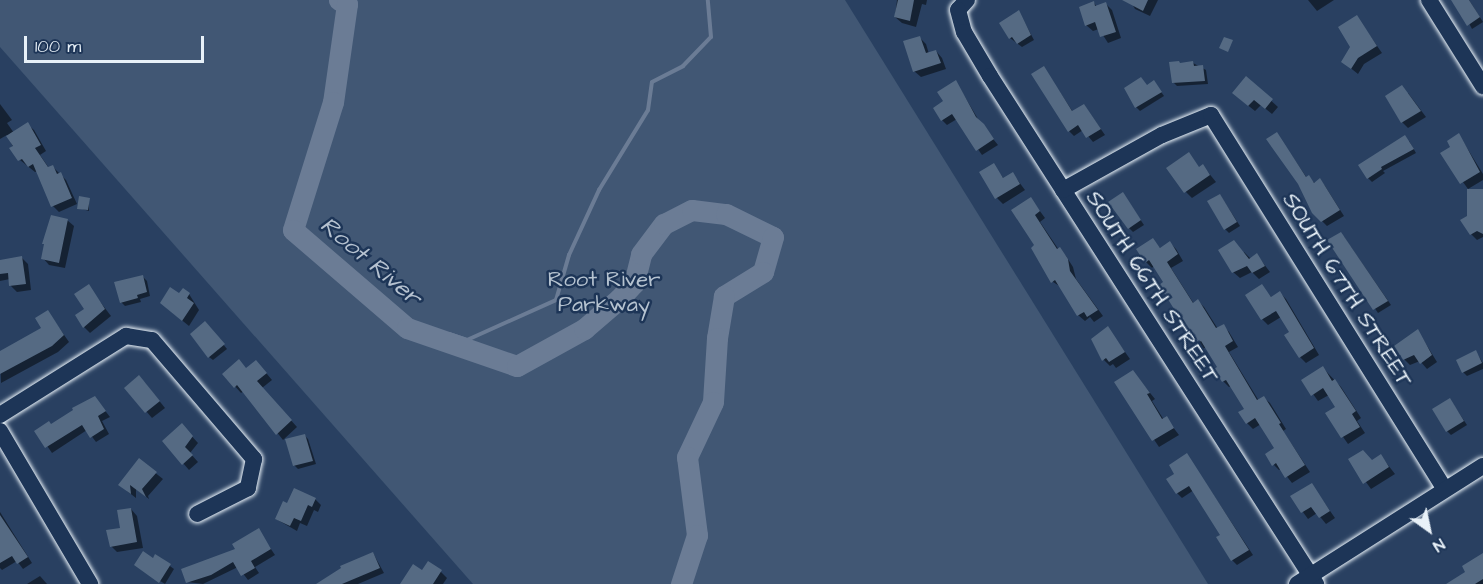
<!DOCTYPE html>
<html>
<head>
<meta charset="utf-8">
<style>
  body { margin:0 }
  #map { position:relative; width:1483px; height:584px; overflow:hidden; background:#294061; font-family:"Architects Daughter",sans-serif }
  div>[style] { position:absolute }
  [style*='--x'] { left:calc(var(--x)*1px); top:calc(var(--y)*1px); width:calc(var(--w)*1px); rotate:calc(var(--a)*1deg) }
  .green>* { inset:0; background:#415774 }
  .shadow>* { inset:0; background:#0007 }
  .stream>* { height:4px; margin:-2px; padding:0 2px; transform-origin:2px; border-radius:2px; background:#6b7c95 }
  .river>* { height:21px; margin:-10.5px; padding:0 10.5px; transform-origin:10.5px; border-radius:10.5px; background:#6b7c95 }
  .building>* { inset:0; background:#556a83 }
  .roads { filter:drop-shadow(0 0 2px #e8f1f8) drop-shadow(0 0 2px #e8f1f8) }
  .minor>* { height:16px; margin:-8px; padding:0 8px; transform-origin:8px; border-radius:8px; background:#1d3557 }
  span { translate:-50% -50%; white-space:nowrap; text-align:center; line-height:1.15; -webkit-text-stroke:5px #1d3557; paint-order:stroke }
  .park-label { font-size:22px; color:#b6c3d0 }
  .street-label { font-size:22px; color:#e8f1f8 }
  .water-label { font-size:24px; color:#b6c2d0; font-style:italic }
  .north { position:absolute; left:1399px; top:500px; width:60px; height:60px; -webkit-text-stroke:4px #1d3557; paint-order:stroke; rotate:147deg; font-size:16px; font-weight:700; line-height:24px; text-align:center; color:#e8f1f8 }
  .north::after { content:''; display:block; margin:auto; width:21px; height:27px; background:#e8f1f8; clip-path:polygon(50% 0,100% 100%,50% 72%,0 100%) }
  .scale { position:absolute; left:24px; top:36px; width:180px; height:27px; box-sizing:border-box; border:3px solid #e8f1f8; border-top:0; padding-left:8px; font-size:18px; line-height:21px; white-space:nowrap; color:#e8f1f8; -webkit-text-stroke:4px #1d3557; paint-order:stroke }
</style>
</head>
<body>
<div id="map">
  <div class="green">
    <i style="clip-path:polygon(0 0,845px 0,1208px 584px,473px 584px,0 47px)"></i>
  </div>
  <div class="shadow">
    <i style="clip-path:polygon(897px 0,927px 0,926px 5px,922px 4px,916px 27px,902px 23px,895px 17px)"></i>
    <i style="clip-path:polygon(1130px 0,1158px 0,1150px 16px,1135px 9px)"></i>
    <i style="clip-path:polygon(1308px 0,1334px 0,1317px 11px)"></i>
    <i style="clip-path:polygon(1457px 0,1469px 0,1483px 22px,1472px 29px)"></i>
    <i style="clip-path:polygon(1094px 3px,1097px 7px,1106px 4px,1112px 10px,1121px 38px,1108px 43px,1099px 29px,1093px 31px,1086px 25px)"></i>
    <i style="clip-path:polygon(1019px 12px,1034px 40px,1022px 47px,1010px 38px,1001px 23px)"></i>
    <i style="clip-path:polygon(1357px 17px,1382px 53px,1364px 64px,1358px 74px,1343px 62px,1352px 47px)"></i>
    <i style="clip-path:polygon(920px 38px,926px 44px,929px 54px,936px 51px,942px 58px,946px 69px,921px 77px,914px 71px)"></i>
    <i style="clip-path:polygon(1193px 63px,1206px 70px,1208px 84px,1177px 86px,1173px 82px,1181px 64px)"></i>
    <i style="clip-path:polygon(1044px 68px,1073px 112px,1084px 105px,1105px 135px,1093px 142px,1083px 130px,1074px 136px,1069px 131px)"></i>
    <i style="clip-path:polygon(1246px 78px,1278px 107px,1272px 114px,1261px 105px,1255px 111px,1240px 99px)"></i>
    <i style="clip-path:polygon(956px 82px,981px 124px,998px 145px,982px 155px,957px 119px,947px 125px,942px 120px,945px 102px)"></i>
    <i style="clip-path:polygon(1154px 82px,1164px 96px,1140px 111px,1136px 107px,1147px 86px)"></i>
    <i style="clip-path:polygon(1408px 93px,1426px 117px,1408px 128px,1402px 122px)"></i>
    <i style="clip-path:polygon(0 104px,12px 120px,7px 123px,14px 133px,27px 124px,34px 130px,46px 151px,40px 155px,49px 168px,53px 167px,66px 180px,77px 204px,59px 212px,53px 206px,38px 171px,35px 172px,20px 160px,7px 135px,0 139px)"></i>
    <i style="clip-path:polygon(1277px 134px,1307px 178px,1315px 183px,1320px 180px,1325px 186px,1344px 216px,1327px 226px,1322px 221px)"></i>
    <i style="clip-path:polygon(1459px 135px,1483px 174px,1483px 180px,1468px 189px,1443px 154px,1452px 148px)"></i>
    <i style="clip-path:polygon(1409px 141px,1416px 153px,1383px 171px,1385px 173px,1372px 182px,1368px 178px)"></i>
    <i style="clip-path:polygon(1189px 154px,1202px 174px,1203px 166px,1216px 182px,1192px 198px,1186px 192px)"></i>
    <i style="clip-path:polygon(993px 165px,1004px 179px,1013px 174px,1025px 190px,1003px 204px,997px 198px)"></i>
    <i style="clip-path:polygon(1483px 190px,1483px 237px,1477px 240px,1471px 234px,1469px 217px)"></i>
    <i style="clip-path:polygon(1123px 194px,1144px 225px,1133px 232px,1129px 228px)"></i>
    <i style="clip-path:polygon(1220px 195px,1240px 226px,1229px 233px,1225px 229px)"></i>
    <i style="clip-path:polygon(89px 199px,89px 211px,79px 208px)"></i>
    <i style="clip-path:polygon(1031px 199px,1045px 218px,1040px 222px,1059px 250px,1066px 256px,1073px 267px,1076px 279px,1103px 316px,1094px 322px,1090px 317px,1085px 321px,1078px 315px,1061px 287px,1053px 282px,1033px 248px,1036px 246px)"></i>
    <i style="clip-path:polygon(67px 220px,74px 226px,65px 268px,49px 265px,43px 258px)"></i>
    <i style="clip-path:polygon(1344px 237px,1391px 305px,1378px 313px,1329px 241px)"></i>
    <i style="clip-path:polygon(1153px 240px,1161px 249px,1170px 243px,1176px 249px,1183px 261px,1171px 268px,1194px 304px,1198px 301px,1204px 307px,1218px 329px,1223px 326px,1229px 332px,1238px 347px,1229px 352px,1259px 401px,1264px 398px,1270px 403px,1286px 429px,1283px 431px,1310px 472px,1292px 483px,1281px 469px,1279px 470px,1274px 465px,1276px 448px,1261px 424px,1253px 429px,1247px 423px,1240px 413px,1246px 409px,1231px 386px,1229px 387px,1223px 381px,1219px 368px,1206px 347px,1203px 349px,1197px 344px,1161px 285px,1165px 283px,1154px 266px,1152px 268px,1146px 262px)"></i>
    <i style="clip-path:polygon(1244px 252px,1251px 259px,1257px 255px,1270px 272px,1259px 279px,1252px 272px,1240px 278px,1233px 272px)"></i>
    <i style="clip-path:polygon(22px 258px,28px 264px,31px 290px,17px 292px,11px 286px,10px 279px,0 281px,0 261px)"></i>
    <i style="clip-path:polygon(143px 277px,147px 281px,150px 296px,140px 299px,141px 302px,125px 306px,121px 302px)"></i>
    <i style="clip-path:polygon(88px 286px,111px 316px,90px 333px,84px 327px)"></i>
    <i style="clip-path:polygon(1262px 286px,1272px 298px,1280px 293px,1286px 299px,1319px 355px,1306px 363px,1300px 357px,1291px 333px,1281px 317px,1268px 325px,1262px 319px,1247px 295px)"></i>
    <i style="clip-path:polygon(189px 294px,199px 310px,189px 326px,168px 309px,180px 295px)"></i>
    <i style="clip-path:polygon(48px 312px,69px 342px,58px 352px,1px 383px,0 354px,43px 328px)"></i>
    <i style="clip-path:polygon(209px 327px,227px 349px,213px 360px,209px 357px)"></i>
    <i style="clip-path:polygon(1108px 328px,1130px 359px,1116px 368px,1113px 364px,1110px 366px,1104px 360px,1093px 340px)"></i>
    <i style="clip-path:polygon(1418px 331px,1437px 362px,1427px 369px,1420px 361px,1410px 365px,1404px 359px)"></i>
    <i style="clip-path:polygon(1476px 352px,1483px 363px,1483px 369px,1467px 376px,1463px 372px)"></i>
    <i style="clip-path:polygon(262px 368px,272px 380px,262px 388px,297px 427px,283px 440px,244px 391px,241px 393px,224px 374px)"></i>
    <i style="clip-path:polygon(1323px 368px,1341px 387px,1361px 418px,1357px 421px,1365px 433px,1348px 444px,1327px 414px,1337px 408px,1329px 395px,1318px 401px,1303px 380px)"></i>
    <i style="clip-path:polygon(1133px 372px,1155px 399px,1152px 401px,1164px 420px,1166px 418px,1179px 435px,1159px 447px,1116px 383px)"></i>
    <i style="clip-path:polygon(145px 383px,165px 408px,152px 418px,126px 388px)"></i>
    <i style="clip-path:polygon(100px 404px,110px 417px,102px 421px,109px 434px,96px 442px,87px 430px,52px 453px,37px 431px)"></i>
    <i style="clip-path:polygon(1453px 404px,1467px 425px,1451px 435px,1447px 431px)"></i>
    <i style="clip-path:polygon(188px 432px,198px 443px,190px 453px,198px 462px,189px 470px,164px 441px)"></i>
    <i style="clip-path:polygon(304px 435px,308px 439px,316px 464px,298px 469px,294px 465px)"></i>
    <i style="clip-path:polygon(1187px 455px,1253px 555px,1237px 565px,1232px 560px,1222px 535px,1194px 490px,1182px 498px,1177px 493px,1177px 474px)"></i>
    <i style="clip-path:polygon(1381px 456px,1395px 474px,1371px 489px,1350px 460px,1372px 461px)"></i>
    <i style="clip-path:polygon(139px 460px,163px 479px,148px 496px,149px 499px,136px 489px,136px 498px,127px 491px)"></i>
    <i style="clip-path:polygon(1312px 485px,1335px 518px,1326px 524px,1317px 513px,1308px 519px,1292px 497px)"></i>
    <i style="clip-path:polygon(315px 499px,321px 505px,318px 512px,314px 510px,307px 526px,300px 523px,297px 531px,276px 519px,288px 505px)"></i>
    <i style="clip-path:polygon(131px 509px,137px 516px,143px 548px,117px 552px,111px 546px)"></i>
    <i style="clip-path:polygon(0 512px,32px 563px,23px 569px,17px 561px,2px 570px,0 568px)"></i>
    <i style="clip-path:polygon(258px 530px,275px 555px,255px 567px,259px 573px,248px 580px,238px 567px,203px 584px,187px 582px,237px 549px)"></i>
    <i style="clip-path:polygon(373px 553px,384px 573px,358px 584px,318px 584px)"></i>
    <i style="clip-path:polygon(1483px 555px,1483px 584px,1449px 584px,1467px 573px)"></i>
    <i style="clip-path:polygon(156px 556px,174px 569px,165px 584px,140px 568px)"></i>
    <i style="clip-path:polygon(423px 572px,441px 572px,447px 578px,443px 584px,406px 584px)"></i>
    <i style="clip-path:polygon(40px 576px,47px 584px,27px 584px)"></i>
  </div>
  <div class="stream">
    <i style="--x:428;--y:335;--w:21;--a:-3"></i>
    <i style="--x:449;--y:334;--w:19;--a:18"></i>
    <i style="--x:467;--y:340;--w:98;--a:-24.2"></i>
    <i style="--x:556;--y:300;--w:47;--a:-73.9"></i>
    <i style="--x:569;--y:255;--w:72;--a:-65.2"></i>
    <i style="--x:599;--y:190;--w:94;--a:-58.5"></i>
    <i style="--x:648;--y:110;--w:28;--a:-82"></i>
    <i style="--x:652;--y:82;--w:35;--a:-27"></i>
    <i style="--x:683;--y:66;--w:40;--a:-46"></i>
    <i style="--x:711;--y:37;--w:37;--a:-95"></i>
  </div>
  <div class="river">
    <i style="--x:339;--y:0;--w:9;--a:27"></i>
    <i style="--x:347;--y:4;--w:99;--a:98.1"></i>
    <i style="--x:333;--y:102;--w:134;--a:107.4"></i>
    <i style="--x:293;--y:230;--w:150;--a:40.7"></i>
    <i style="--x:407;--y:328;--w:116;--a:19.1"></i>
    <i style="--x:517;--y:366;--w:77;--a:-28.9"></i>
    <i style="--x:584;--y:329;--w:46;--a:-40.6"></i>
    <i style="--x:619;--y:299;--w:22;--a:-47"></i>
    <i style="--x:634;--y:283;--w:30;--a:-76"></i>
    <i style="--x:641;--y:254;--w:38;--a:-53"></i>
    <i style="--x:664;--y:224;--w:31;--a:-27"></i>
    <i style="--x:692;--y:210;--w:34;--a:7"></i>
    <i style="--x:726;--y:214;--w:52;--a:26.1"></i>
    <i style="--x:773;--y:237;--w:36;--a:106"></i>
    <i style="--x:763;--y:272;--w:46;--a:148.4"></i>
    <i style="--x:724;--y:296;--w:43;--a:99.5"></i>
    <i style="--x:717;--y:338;--w:64;--a:93.6"></i>
    <i style="--x:713;--y:402;--w:61;--a:115.3"></i>
    <i style="--x:687;--y:457;--w:79;--a:82.7"></i>
    <i style="--x:697;--y:535;--w:52;--a:108.1"></i>
  </div>
  <div class="building">
    <i style="clip-path:polygon(898px 0,914px 0,910px 21px,894px 17px)"></i>
    <i style="clip-path:polygon(1122px 0,1148px 0,1143px 11px)"></i>
    <i style="clip-path:polygon(1451px 0,1469px 0,1480px 17px,1467px 26px)"></i>
    <i style="clip-path:polygon(1094px 1px,1095px 6px,1106px 2px,1116px 32px,1100px 37px,1095px 22px,1085px 26px,1079px 7px)"></i>
    <i style="clip-path:polygon(1019px 10px,1031px 35px,1017px 44px,1012px 37px,1009px 39px,999px 23px)"></i>
    <i style="clip-path:polygon(1357px 15px,1377px 46px,1358px 58px,1351px 69px,1341px 62px,1350px 47px,1338px 27px)"></i>
    <i style="clip-path:polygon(920px 36px,926px 53px,936px 50px,941px 63px,913px 72px,903px 41px)"></i>
    <i style="clip-path:polygon(1224px 37px,1233px 40px,1228px 52px,1219px 48px)"></i>
    <i style="clip-path:polygon(1179px 61px,1180px 63px,1193px 61px,1194px 66px,1203px 65px,1205px 81px,1172px 83px,1169px 62px)"></i>
    <i style="clip-path:polygon(1044px 66px,1072px 111px,1084px 104px,1101px 129px,1086px 138px,1078px 125px,1068px 132px,1031px 74px)"></i>
    <i style="clip-path:polygon(1246px 76px,1273px 99px,1265px 109px,1254px 100px,1248px 106px,1232px 93px)"></i>
    <i style="clip-path:polygon(1141px 77px,1147px 85px,1154px 80px,1162px 92px,1135px 108px,1124px 88px)"></i>
    <i style="clip-path:polygon(956px 80px,976px 117px,984px 124px,994px 139px,976px 151px,952px 114px,941px 121px,933px 108px,943px 101px,937px 92px)"></i>
    <i style="clip-path:polygon(1402px 85px,1421px 111px,1401px 123px,1385px 96px)"></i>
    <i style="clip-path:polygon(28px 122px,41px 145px,35px 148px,48px 167px,53px 165px,57px 174px,61px 172px,72px 198px,51px 207px,33px 164px,28px 167px,22px 159px,18px 161px,9px 148px,13px 146px,6px 136px)"></i>
    <i style="clip-path:polygon(1277px 132px,1306px 177px,1309px 175px,1314px 183px,1320px 178px,1340px 210px,1321px 222px,1312px 213px,1298px 184px,1266px 139px)"></i>
    <i style="clip-path:polygon(1459px 133px,1480px 172px,1460px 184px,1440px 153px,1450px 147px,1447px 141px)"></i>
    <i style="clip-path:polygon(1405px 135px,1414px 149px,1381px 167px,1382px 169px,1367px 179px,1358px 165px)"></i>
    <i style="clip-path:polygon(1189px 152px,1199px 167px,1203px 164px,1210px 175px,1184px 193px,1166px 168px)"></i>
    <i style="clip-path:polygon(994px 163px,1003px 178px,1013px 172px,1020px 184px,995px 199px,979px 172px)"></i>
    <i style="clip-path:polygon(1467px 189px,1483px 189px,1483px 234px,1477px 231px,1470px 235px,1460px 220px,1467px 216px)"></i>
    <i style="clip-path:polygon(1123px 192px,1141px 220px,1128px 229px,1108px 202px)"></i>
    <i style="clip-path:polygon(1220px 194px,1237px 222px,1224px 230px,1207px 201px)"></i>
    <i style="clip-path:polygon(79px 196px,90px 198px,88px 210px,77px 209px)"></i>
    <i style="clip-path:polygon(1031px 197px,1040px 211px,1035px 215px,1057px 249px,1060px 247px,1068px 259px,1070px 271px,1098px 310px,1087px 317px,1084px 312px,1077px 316px,1055px 280px,1051px 283px,1031px 248px,1034px 245px,1011px 210px)"></i>
    <i style="clip-path:polygon(51px 215px,68px 219px,59px 263px,41px 259px,44px 244px,42px 244px)"></i>
    <i style="clip-path:polygon(1341px 232px,1388px 301px,1373px 310px,1327px 240px)"></i>
    <i style="clip-path:polygon(1153px 238px,1160px 248px,1170px 241px,1178px 254px,1167px 262px,1193px 303px,1198px 299px,1216px 328px,1224px 324px,1233px 341px,1225px 346px,1257px 400px,1264px 396px,1281px 423px,1279px 424px,1305px 465px,1285px 478px,1276px 463px,1272px 466px,1265px 454px,1274px 448px,1255px 418px,1246px 424px,1238px 412px,1244px 409px,1226px 380px,1222px 382px,1214px 369px,1217px 367px,1201px 341px,1196px 344px,1159px 285px,1163px 282px,1149px 260px,1145px 263px,1136px 249px)"></i>
    <i style="clip-path:polygon(1234px 240px,1249px 259px,1257px 253px,1265px 266px,1252px 273px,1247px 266px,1232px 273px,1218px 250px)"></i>
    <i style="clip-path:polygon(22px 256px,26px 284px,9px 286px,8px 273px,0 274px,0 260px)"></i>
    <i style="clip-path:polygon(143px 275px,147px 292px,137px 295px,138px 298px,120px 303px,114px 282px)"></i>
    <i style="clip-path:polygon(89px 284px,105px 309px,83px 328px,75px 315px,84px 309px,74px 294px)"></i>
    <i style="clip-path:polygon(1262px 284px,1271px 297px,1280px 291px,1314px 348px,1299px 358px,1284px 335px,1289px 332px,1276px 311px,1261px 320px,1245px 295px)"></i>
    <i style="clip-path:polygon(170px 287px,179px 293px,183px 288px,190px 293px,187px 298px,194px 303px,182px 321px,160px 303px)"></i>
    <i style="clip-path:polygon(48px 310px,64px 335px,52px 346px,0 374px,0 351px,41px 328px,35px 318px)"></i>
    <i style="clip-path:polygon(205px 321px,225px 344px,208px 358px,190px 334px)"></i>
    <i style="clip-path:polygon(1108px 326px,1125px 352px,1109px 362px,1106px 358px,1102px 361px,1091px 339px)"></i>
    <i style="clip-path:polygon(1418px 329px,1432px 355px,1420px 364px,1414px 355px,1403px 360px,1394px 346px)"></i>
    <i style="clip-path:polygon(1476px 350px,1482px 363px,1462px 373px,1456px 360px)"></i>
    <i style="clip-path:polygon(239px 359px,246px 368px,256px 360px,267px 373px,257px 381px,292px 420px,276px 435px,237px 385px,234px 388px,222px 374px)"></i>
    <i style="clip-path:polygon(1323px 366px,1332px 381px,1335px 379px,1356px 411px,1352px 414px,1360px 427px,1341px 438px,1325px 413px,1335px 407px,1323px 388px,1311px 396px,1301px 380px)"></i>
    <i style="clip-path:polygon(1133px 370px,1150px 393px,1147px 394px,1162px 419px,1167px 416px,1174px 428px,1152px 441px,1114px 382px)"></i>
    <i style="clip-path:polygon(139px 375px,160px 401px,145px 413px,124px 388px)"></i>
    <i style="clip-path:polygon(95px 396px,106px 411px,98px 416px,104px 429px,90px 438px,82px 425px,45px 448px,34px 431px,49px 421px,51px 424px,73px 410px,72px 408px)"></i>
    <i style="clip-path:polygon(1450px 398px,1464px 421px,1446px 432px,1432px 409px)"></i>
    <i style="clip-path:polygon(182px 423px,193px 436px,185px 447px,193px 455px,182px 465px,162px 441px)"></i>
    <i style="clip-path:polygon(305px 434px,313px 461px,293px 466px,285px 439px)"></i>
    <i style="clip-path:polygon(1363px 450px,1372px 460px,1381px 454px,1389px 467px,1363px 484px,1348px 459px)"></i>
    <i style="clip-path:polygon(1187px 453px,1249px 550px,1231px 561px,1216px 537px,1220px 535px,1189px 486px,1176px 494px,1166px 479px,1174px 474px,1169px 465px)"></i>
    <i style="clip-path:polygon(139px 458px,157px 472px,142px 489px,146px 497px,130px 485px,131px 494px,118px 485px)"></i>
    <i style="clip-path:polygon(1312px 483px,1330px 511px,1319px 518px,1311px 507px,1301px 513px,1290px 496px)"></i>
    <i style="clip-path:polygon(294px 488px,316px 498px,312px 507px,308px 505px,301px 521px,294px 518px,290px 526px,275px 519px,283px 501px,287px 503px)"></i>
    <i style="clip-path:polygon(131px 508px,137px 542px,110px 547px,106px 530px,120px 528px,117px 510px)"></i>
    <i style="clip-path:polygon(0 515px,28px 557px,17px 564px,12px 556px,0 563px)"></i>
    <i style="clip-path:polygon(259px 528px,271px 549px,251px 561px,255px 568px,241px 576px,233px 562px,211px 575px,186px 583px,181px 569px,235px 549px,232px 544px)"></i>
    <i style="clip-path:polygon(143px 551px,153px 558px,155px 554px,171px 564px,159px 583px,134px 565px)"></i>
    <i style="clip-path:polygon(373px 552px,380px 568px,342px 584px,316px 584px,341px 568px,340px 566px)"></i>
    <i style="clip-path:polygon(1483px 553px,1483px 579px,1475px 584px,1446px 584px,1465px 572px,1462px 566px)"></i>
    <i style="clip-path:polygon(428px 561px,442px 570px,433px 584px,400px 584px,413px 564px,422px 570px)"></i>
  </div>
  <div class="roads">
    <div class="minor">
      <i style="--x:967;--y:0;--w:13;--a:132"></i>
      <i style="--x:958;--y:10;--w:23;--a:75"></i>
      <i style="--x:964;--y:32;--w:51;--a:59.4"></i>
      <i style="--x:990;--y:76;--w:604;--a:57.31"></i>
      <i style="--x:1429;--y:0;--w:102;--a:57.9"></i>
      <i style="--x:1063;--y:190;--w:113;--a:-29.1"></i>
      <i style="--x:1162;--y:135;--w:53;--a:-22.2"></i>
      <i style="--x:1211;--y:115;--w:441;--a:58"></i>
      <i style="--x:0;--y:415;--w:149;--a:-32.1"></i>
      <i style="--x:126;--y:336;--w:26;--a:9"></i>
      <i style="--x:152;--y:340;--w:157;--a:49.4"></i>
      <i style="--x:254;--y:459;--w:30;--a:102"></i>
      <i style="--x:248;--y:488;--w:57;--a:153"></i>
      <i style="--x:0;--y:431;--w:178;--a:59.5"></i>
      <i style="--x:1297;--y:584;--w:220;--a:-32.4"></i>
    </div>
  </div>
  <div class="park-label">
    <span style="left:604px;top:292px">Root River<br>Parkway</span>
  </div>
  <div class="street-label">
    <span style="left:1152px;top:287px;rotate:57deg">SOUTH 66TH STREET</span>
    <span style="left:1347px;top:290px;rotate:58deg">SOUTH 67TH STREET</span>
  </div>
  <div class="water-label">
    <span style="left:370px;top:262px;rotate:40deg">Root River</span>
  </div>
  <div class="north">N</div>
  <div class="scale">100 m</div>
</div>
</body>
</html>
